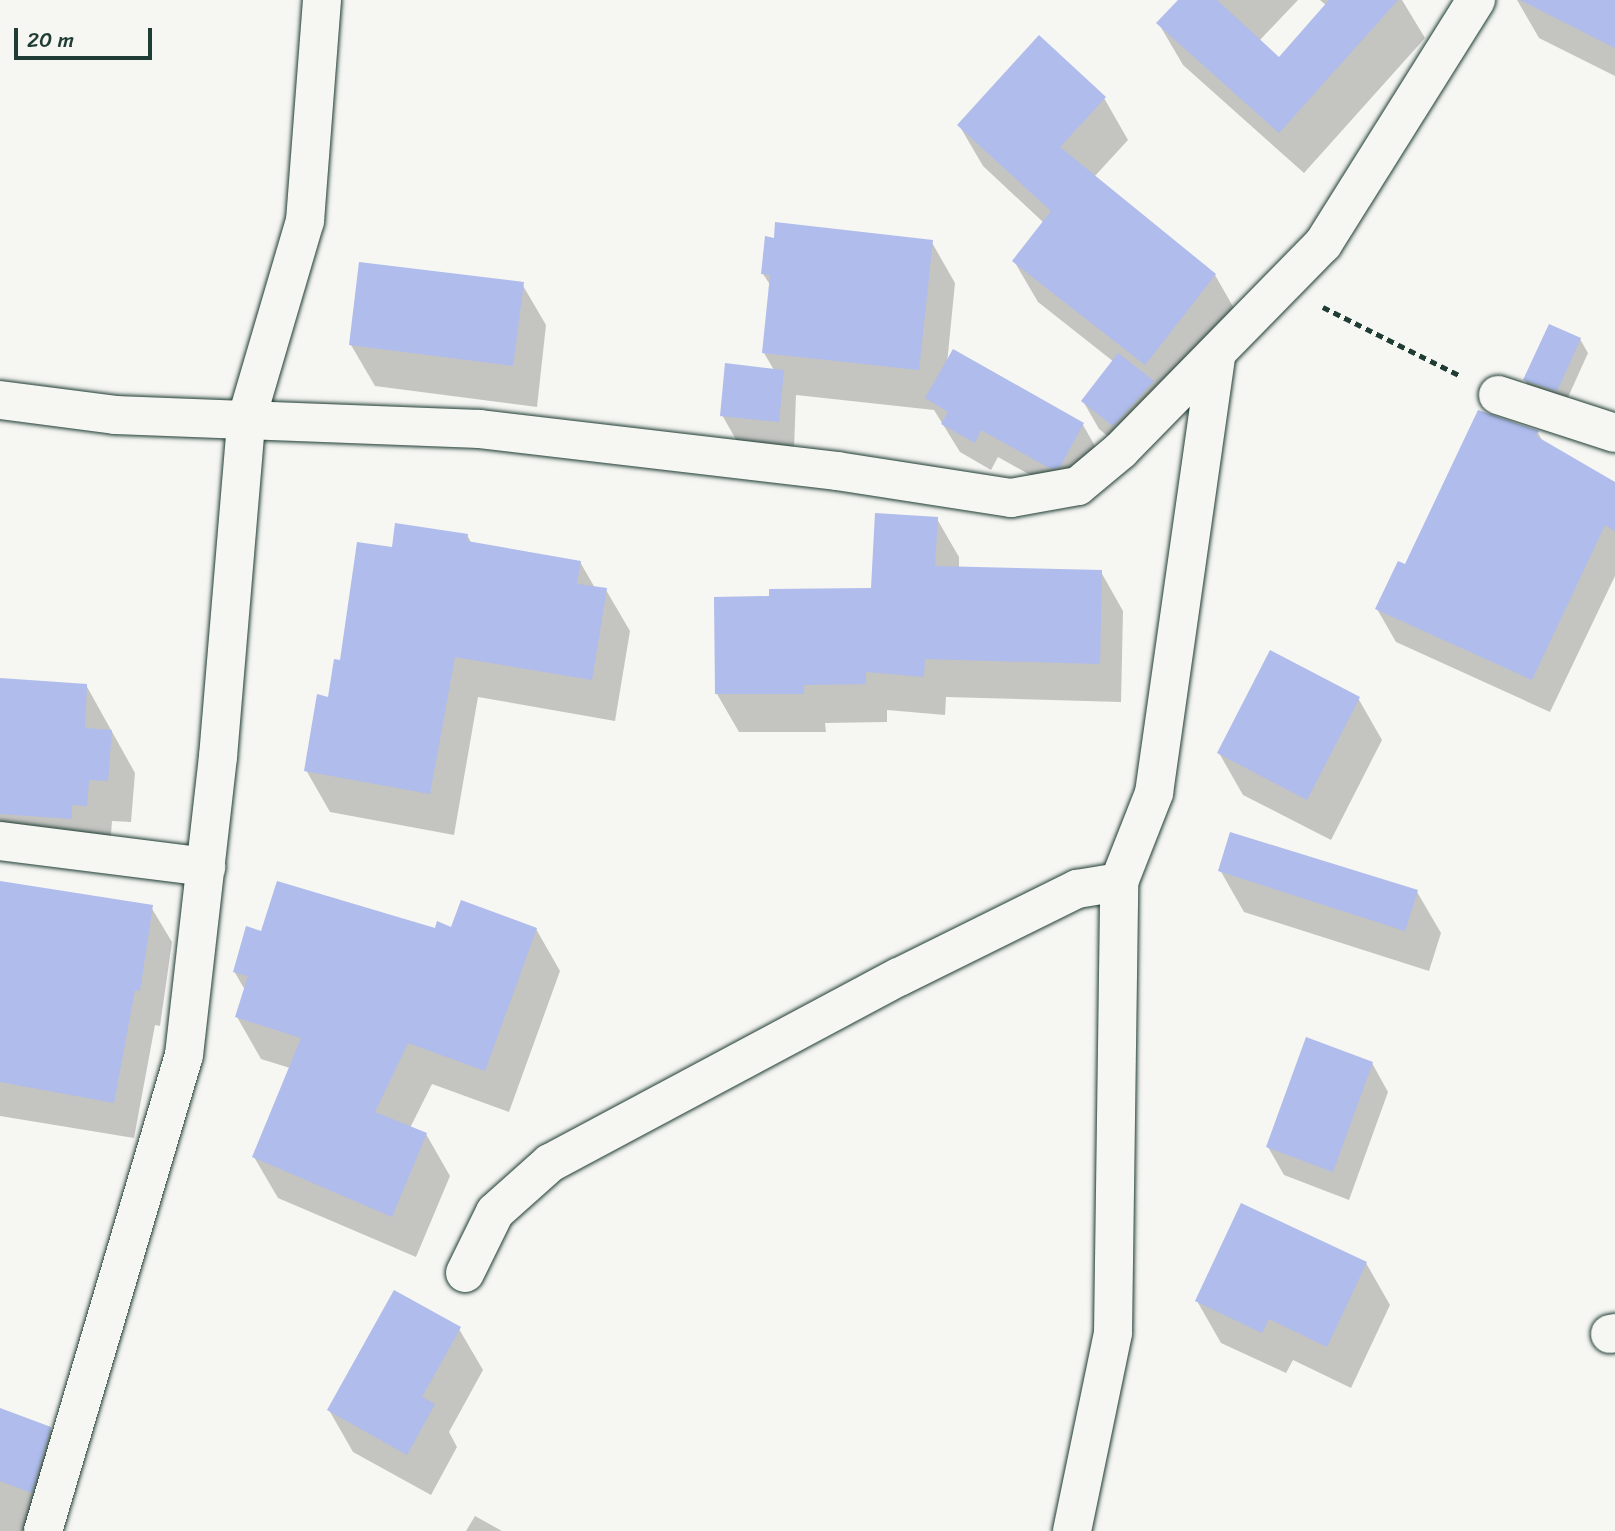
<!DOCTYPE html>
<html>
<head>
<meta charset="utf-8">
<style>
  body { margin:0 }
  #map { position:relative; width:1615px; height:1531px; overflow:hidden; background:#f6f6f2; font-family:Sriracha,sans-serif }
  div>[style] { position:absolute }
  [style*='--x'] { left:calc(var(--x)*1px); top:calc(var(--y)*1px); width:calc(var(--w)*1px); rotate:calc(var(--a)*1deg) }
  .shadow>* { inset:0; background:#0003 }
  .building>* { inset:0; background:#afbcec }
  .path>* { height:4.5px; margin-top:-2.25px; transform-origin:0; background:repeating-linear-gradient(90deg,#1f3d34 0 7px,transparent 0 12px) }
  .roads { filter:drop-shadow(0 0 2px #1f3d34) drop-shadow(0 0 2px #1f3d34) }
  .minor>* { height:38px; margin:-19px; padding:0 19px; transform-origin:19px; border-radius:19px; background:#f6f6f2 }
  span { translate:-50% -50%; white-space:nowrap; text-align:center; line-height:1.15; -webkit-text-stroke:5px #f6f6f2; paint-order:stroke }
  .scale { position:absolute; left:14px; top:28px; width:138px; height:32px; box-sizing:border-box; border:4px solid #1f3d34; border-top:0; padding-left:9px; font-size:21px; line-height:24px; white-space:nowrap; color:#1f3d34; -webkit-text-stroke:5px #f6f6f2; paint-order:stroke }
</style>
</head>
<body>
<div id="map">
  <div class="shadow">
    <i style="clip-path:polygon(1180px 0,1298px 0,1259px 41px,1279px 59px,1327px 6px,1320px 0,1402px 0,1425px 38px,1304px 173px,1183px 65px,1159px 24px)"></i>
    <i style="clip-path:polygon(1517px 0,1615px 0,1615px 76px,1539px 38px)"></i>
    <i style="clip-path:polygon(1104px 98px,1128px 140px,1094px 177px,1215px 275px,1239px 317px,1130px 454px,1099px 429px,1083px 401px,1114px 362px,1038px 302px,1014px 261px,1044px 223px,983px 166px,959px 125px)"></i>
    <i style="clip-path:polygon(931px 241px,955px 283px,947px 364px,1083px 425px,1099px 453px,1068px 496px,998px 457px,991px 470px,960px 452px,934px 410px,796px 395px,794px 449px,738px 443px,722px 415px,774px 370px,764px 353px,771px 286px,763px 274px)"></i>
    <i style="clip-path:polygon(522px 284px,546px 325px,537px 407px,375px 386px,351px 345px)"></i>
    <i style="clip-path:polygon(1580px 339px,1588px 353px,1565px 404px,1533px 394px,1525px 380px)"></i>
    <i style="clip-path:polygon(1538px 433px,1543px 442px,1615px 484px,1615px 576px,1550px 712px,1396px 642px,1377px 609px,1405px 567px)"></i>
    <i style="clip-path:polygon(937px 519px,959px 557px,959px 568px,1101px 572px,1123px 611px,1121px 702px,946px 697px,945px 715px,887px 710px,887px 722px,825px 723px,826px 732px,739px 732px,717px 694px,771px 598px,873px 589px)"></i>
    <i style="clip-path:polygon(467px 535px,472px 544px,580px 562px,595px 588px,606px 590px,630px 631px,615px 721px,478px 697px,454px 835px,330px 812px,306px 770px,342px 662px,394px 549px)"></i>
    <i style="clip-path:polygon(0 680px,86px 685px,135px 773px,131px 822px,112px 821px,110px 847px,0 825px)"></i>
    <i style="clip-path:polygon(1358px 698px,1382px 740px,1331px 840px,1243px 795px,1219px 753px)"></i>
    <i style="clip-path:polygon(1220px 870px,1417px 892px,1441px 933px,1429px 971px,1244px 912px)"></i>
    <i style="clip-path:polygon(0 883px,151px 907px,172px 942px,160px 1026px,155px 1025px,134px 1138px,0 1116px)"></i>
    <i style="clip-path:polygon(536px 929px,560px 971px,509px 1112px,432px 1084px,410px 1128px,426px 1134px,450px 1176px,416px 1257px,278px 1198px,254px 1157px,290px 1068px,261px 1059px,237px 1017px,245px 990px,234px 971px,262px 933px)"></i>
    <i style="clip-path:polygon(1372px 1063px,1388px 1092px,1349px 1200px,1284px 1175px,1268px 1147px)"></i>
    <i style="clip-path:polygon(1366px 1263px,1390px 1305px,1351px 1388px,1293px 1360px,1286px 1373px,1221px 1343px,1197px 1301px)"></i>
    <i style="clip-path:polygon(459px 1329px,483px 1370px,449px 1432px,457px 1447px,431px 1495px,353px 1452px,329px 1410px)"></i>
    <i style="clip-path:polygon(0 1410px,50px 1428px,66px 1457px,36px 1531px,0 1531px)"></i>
    <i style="clip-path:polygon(475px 1516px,502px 1531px,466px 1531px)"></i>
  </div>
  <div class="building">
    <i style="clip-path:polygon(1178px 0,1217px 0,1279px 57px,1329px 0,1398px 0,1279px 133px,1156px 23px)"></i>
    <i style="clip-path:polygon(1520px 0,1615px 0,1615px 48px)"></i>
    <i style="clip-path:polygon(1039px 35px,1106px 97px,1060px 147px,1216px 274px,1145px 365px,1012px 261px,1051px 211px,957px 125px)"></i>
    <i style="clip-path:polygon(775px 222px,933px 240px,919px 370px,762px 353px,770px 275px,761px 274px,765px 236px,774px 238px)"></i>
    <i style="clip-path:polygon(359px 262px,524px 282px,513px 366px,349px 345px)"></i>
    <i style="clip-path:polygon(1549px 324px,1581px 338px,1557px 391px,1523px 380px)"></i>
    <i style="clip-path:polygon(953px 349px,1084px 423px,1060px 467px,1051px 469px,981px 430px,975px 443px,941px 424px,948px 412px,925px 398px)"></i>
    <i style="clip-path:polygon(1118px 353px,1154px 381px,1113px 426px,1081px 401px)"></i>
    <i style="clip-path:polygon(725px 363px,784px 370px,779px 422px,720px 416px)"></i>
    <i style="clip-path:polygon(1478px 410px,1539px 431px,1536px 436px,1615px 482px,1615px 531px,1605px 525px,1532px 680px,1375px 609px,1398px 561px,1405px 564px)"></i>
    <i style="clip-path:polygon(875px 513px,938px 517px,935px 566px,1102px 570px,1100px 664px,925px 659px,924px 677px,866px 672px,866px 684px,804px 685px,804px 694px,715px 694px,714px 597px,769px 596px,769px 589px,871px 588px)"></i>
    <i style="clip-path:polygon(395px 523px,468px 534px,467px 541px,581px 561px,577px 584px,607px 588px,592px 680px,455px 657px,430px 794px,304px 771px,317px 694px,328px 697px,334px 659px,340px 660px,357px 542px,392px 547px)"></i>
    <i style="clip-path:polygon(1270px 650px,1360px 697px,1307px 800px,1217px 753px)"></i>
    <i style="clip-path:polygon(0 678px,87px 684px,85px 728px,112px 730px,108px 781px,89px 780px,87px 806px,72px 805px,72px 819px,0 814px)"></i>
    <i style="clip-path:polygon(1230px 832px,1418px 890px,1405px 931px,1218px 871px)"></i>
    <i style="clip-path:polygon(0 881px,153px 905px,140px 991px,135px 990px,114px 1103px,0 1082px)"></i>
    <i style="clip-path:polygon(277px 881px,435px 928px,437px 921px,451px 927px,461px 900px,537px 928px,485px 1071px,408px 1043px,375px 1112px,427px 1133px,392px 1217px,252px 1157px,301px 1038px,235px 1017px,248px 976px,233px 972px,246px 926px,261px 931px)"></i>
    <i style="clip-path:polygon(1306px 1037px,1373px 1062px,1333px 1172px,1266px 1147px)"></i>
    <i style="clip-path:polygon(1241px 1203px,1367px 1262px,1327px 1347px,1269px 1319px,1262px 1333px,1195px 1301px)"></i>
    <i style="clip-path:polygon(394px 1290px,461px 1327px,422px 1397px,435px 1404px,407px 1455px,327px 1410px)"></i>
    <i style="clip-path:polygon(0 1408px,51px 1427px,32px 1493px,0 1481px)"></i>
  </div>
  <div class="path">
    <i style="--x:1323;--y:307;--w:152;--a:26.6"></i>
  </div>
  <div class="roads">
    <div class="minor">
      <i style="--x:1498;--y:395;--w:123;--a:18"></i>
      <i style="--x:0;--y:400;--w:116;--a:7.4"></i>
      <i style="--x:115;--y:415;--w:365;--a:2.2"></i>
      <i style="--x:480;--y:429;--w:359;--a:6.7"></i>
      <i style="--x:837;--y:471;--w:176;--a:8.8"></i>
      <i style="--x:1011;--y:498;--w:68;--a:-10.2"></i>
      <i style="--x:1078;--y:486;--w:56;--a:-39.9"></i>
      <i style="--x:1121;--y:450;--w:289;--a:-45.6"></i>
      <i style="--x:1323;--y:244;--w:288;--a:-57.9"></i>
      <i style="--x:0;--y:841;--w:208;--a:7.2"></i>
      <i style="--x:465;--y:1273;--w:68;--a:-63.8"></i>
      <i style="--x:495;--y:1212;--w:74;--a:-41.7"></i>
      <i style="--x:550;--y:1163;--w:395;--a:-28.1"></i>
      <i style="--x:899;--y:977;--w:199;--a:-26.3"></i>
      <i style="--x:1077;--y:889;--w:43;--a:-9.5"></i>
      <i style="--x:1610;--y:1334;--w:5;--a:-11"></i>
      <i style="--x:43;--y:1531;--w:496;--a:-73.5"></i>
      <i style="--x:184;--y:1055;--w:300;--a:-83.5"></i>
      <i style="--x:218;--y:757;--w:337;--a:-85.2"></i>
      <i style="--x:246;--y:421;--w:209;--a:-73.6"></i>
      <i style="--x:305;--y:221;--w:222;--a:-85.6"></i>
      <i style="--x:1072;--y:1531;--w:202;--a:-78.3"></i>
      <i style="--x:1113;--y:1333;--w:451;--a:-89.2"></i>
      <i style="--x:1119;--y:882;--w:96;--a:-68.5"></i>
      <i style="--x:1154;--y:793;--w:442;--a:-81.9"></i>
    </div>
  </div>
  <div class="scale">20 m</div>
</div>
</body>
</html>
